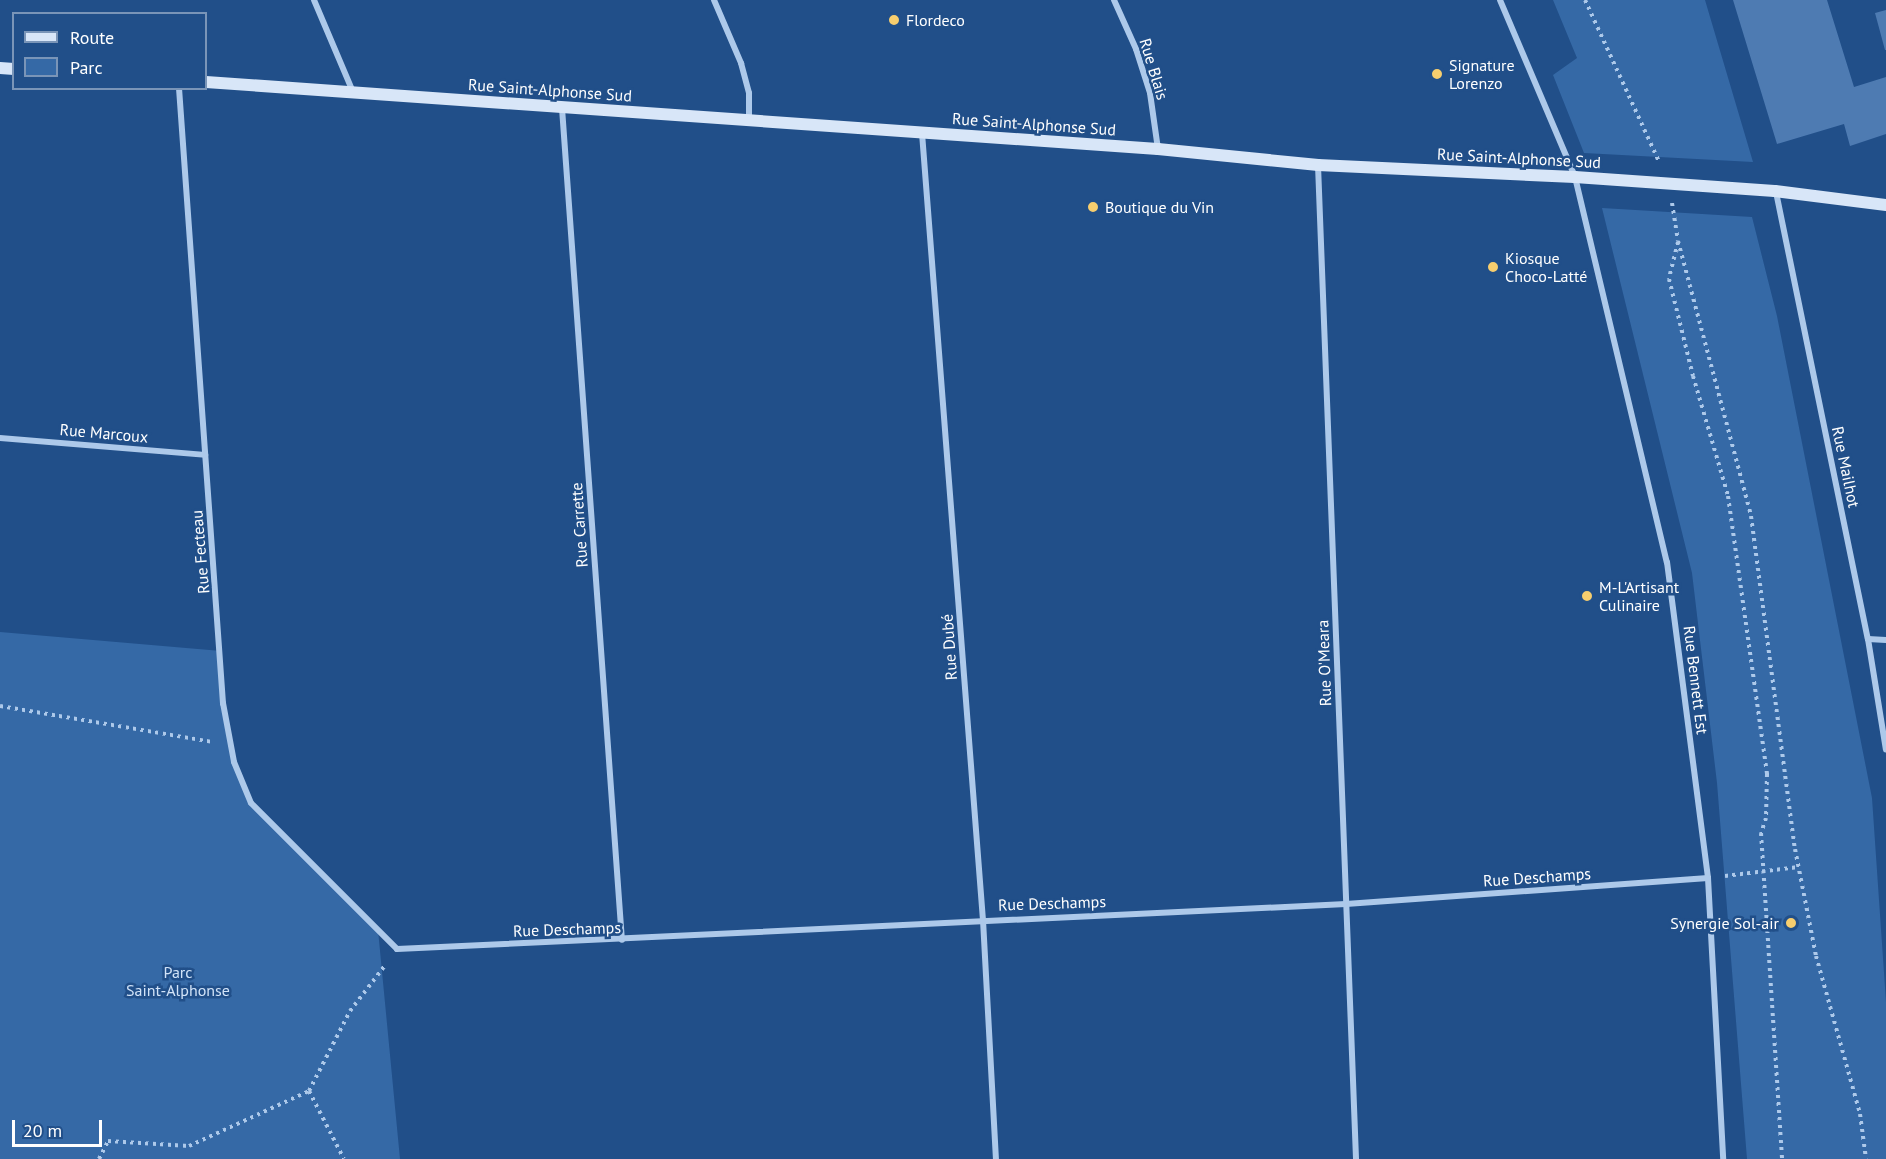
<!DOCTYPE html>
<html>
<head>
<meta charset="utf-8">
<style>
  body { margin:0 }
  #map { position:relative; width:1886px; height:1159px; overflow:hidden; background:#214f89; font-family:"PT Sans",sans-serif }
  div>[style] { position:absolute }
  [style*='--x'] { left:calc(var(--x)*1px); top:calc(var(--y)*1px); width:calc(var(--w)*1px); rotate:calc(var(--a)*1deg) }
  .green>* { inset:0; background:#3569a6 }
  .building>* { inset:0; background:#4e7bb2 }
  .path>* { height:4px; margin-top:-2px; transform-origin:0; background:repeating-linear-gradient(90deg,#adc9ea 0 3px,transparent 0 7.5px) }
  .minor>* { height:6px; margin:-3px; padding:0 3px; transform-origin:3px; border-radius:3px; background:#adc9ea }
  .secondary>* { height:12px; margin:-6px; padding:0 6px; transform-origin:6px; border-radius:6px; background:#d8e6f8 }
  .dots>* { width:16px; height:16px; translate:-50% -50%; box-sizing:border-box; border:3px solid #214f89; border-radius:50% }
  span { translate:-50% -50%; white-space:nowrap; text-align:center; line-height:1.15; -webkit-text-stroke:5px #214f89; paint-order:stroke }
  .poi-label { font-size:16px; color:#fff }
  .left { translate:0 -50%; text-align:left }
  .right { translate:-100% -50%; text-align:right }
  .street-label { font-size:16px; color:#fff }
  .park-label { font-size:16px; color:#d1e3f8 }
  .legend { position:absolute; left:12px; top:12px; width:195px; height:78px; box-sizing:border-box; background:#214f89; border:2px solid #7a95b8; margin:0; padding:8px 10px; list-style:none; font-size:18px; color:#fff }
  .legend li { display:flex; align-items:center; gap:12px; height:30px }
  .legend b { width:30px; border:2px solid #7a95b8 }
  .scale { position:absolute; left:12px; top:1120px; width:90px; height:27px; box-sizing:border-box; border:3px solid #fff; border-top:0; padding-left:8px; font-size:18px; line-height:21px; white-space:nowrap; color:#fff; -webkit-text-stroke:4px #214f89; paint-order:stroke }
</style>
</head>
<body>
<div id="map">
  <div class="green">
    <i style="clip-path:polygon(1553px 0,1705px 0,1753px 162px,1584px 153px,1553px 75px,1577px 58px)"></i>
    <i style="clip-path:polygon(1602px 208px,1752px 217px,1777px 316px,1872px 798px,1886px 1002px,1886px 1159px,1747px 1159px,1717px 783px,1692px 573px)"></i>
    <i style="clip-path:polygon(0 632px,221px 651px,223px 703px,234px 762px,251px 803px,378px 930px,400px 1159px,0 1159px)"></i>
  </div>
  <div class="building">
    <i style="clip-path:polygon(1733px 0,1827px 0,1854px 87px,1886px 77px,1886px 134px,1850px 146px,1844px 124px,1777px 144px)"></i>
    <i style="clip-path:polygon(1886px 10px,1886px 50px,1885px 50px,1875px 13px)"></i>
  </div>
  <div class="path">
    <i style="--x:1585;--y:0;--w:178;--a:65.4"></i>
    <i style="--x:1672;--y:203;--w:38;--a:81"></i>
    <i style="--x:1678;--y:241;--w:285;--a:75.1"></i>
    <i style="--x:1751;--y:516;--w:336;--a:82.5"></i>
    <i style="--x:1795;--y:849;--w:109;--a:78.9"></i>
    <i style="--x:1816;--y:956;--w:164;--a:74.4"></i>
    <i style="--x:1860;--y:1114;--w:45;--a:82.4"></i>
    <i style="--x:1678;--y:242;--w:38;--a:104"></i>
    <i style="--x:1669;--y:279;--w:100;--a:76.1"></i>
    <i style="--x:1693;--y:376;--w:125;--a:73.7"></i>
    <i style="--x:1728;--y:496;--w:281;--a:82"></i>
    <i style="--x:1767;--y:774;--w:44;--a:91.3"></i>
    <i style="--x:1766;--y:818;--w:16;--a:108"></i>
    <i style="--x:1761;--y:833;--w:327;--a:86.3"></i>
    <i style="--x:0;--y:706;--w:215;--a:9.6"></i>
    <i style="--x:1725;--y:876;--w:74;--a:-7"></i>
    <i style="--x:309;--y:1091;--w:76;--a:62.8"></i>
    <i style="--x:99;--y:1159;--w:20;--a:-63"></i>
    <i style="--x:108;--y:1141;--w:81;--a:3.5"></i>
    <i style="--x:189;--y:1146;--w:132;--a:-24.6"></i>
    <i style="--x:309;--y:1091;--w:90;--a:-62.9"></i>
    <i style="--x:350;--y:1011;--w:59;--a:-52.5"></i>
  </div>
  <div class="minor">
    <i style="--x:314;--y:0;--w:100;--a:67"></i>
    <i style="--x:714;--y:0;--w:69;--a:66.8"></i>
    <i style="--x:741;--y:63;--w:31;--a:75"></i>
    <i style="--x:749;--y:93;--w:27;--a:90"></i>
    <i style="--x:1114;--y:0;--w:54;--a:65.8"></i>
    <i style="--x:1136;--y:49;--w:46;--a:72.3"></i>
    <i style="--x:1150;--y:93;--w:57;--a:81.9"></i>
    <i style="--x:1500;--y:0;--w:192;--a:67"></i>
    <i style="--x:1575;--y:177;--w:396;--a:76.6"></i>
    <i style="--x:1667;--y:562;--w:319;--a:82.6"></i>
    <i style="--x:1708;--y:878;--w:281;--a:86.9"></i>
    <i style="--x:179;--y:88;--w:617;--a:85.91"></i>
    <i style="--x:223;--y:703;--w:60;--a:79.4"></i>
    <i style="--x:234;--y:762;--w:44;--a:67.5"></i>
    <i style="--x:251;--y:803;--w:206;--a:45"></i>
    <i style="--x:397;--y:949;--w:950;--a:-2.71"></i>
    <i style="--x:1346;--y:904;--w:363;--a:-4.1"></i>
    <i style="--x:562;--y:108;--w:834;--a:85.88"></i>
    <i style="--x:922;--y:133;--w:789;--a:85.57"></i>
    <i style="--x:983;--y:920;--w:239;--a:86.9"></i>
    <i style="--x:1318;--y:165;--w:995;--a:87.81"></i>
    <i style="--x:1776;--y:192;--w:456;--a:78.4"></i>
    <i style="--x:1868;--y:639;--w:112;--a:80.8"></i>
    <i style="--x:0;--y:438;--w:206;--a:4.7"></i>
    <i style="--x:1868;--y:639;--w:18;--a:3"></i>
  </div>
  <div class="secondary">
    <i style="--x:0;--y:68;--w:14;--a:4"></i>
    <i style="--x:206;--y:82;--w:954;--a:4.03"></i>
    <i style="--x:1158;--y:149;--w:161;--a:5.7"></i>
    <i style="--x:1318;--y:165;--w:257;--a:2.7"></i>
    <i style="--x:1575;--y:177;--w:200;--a:4"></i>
    <i style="--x:1775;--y:191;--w:112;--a:7.2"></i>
  </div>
  <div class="dots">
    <i style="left:894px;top:20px;background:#f7ce6e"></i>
    <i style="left:1437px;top:74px;background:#f7ce6e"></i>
    <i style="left:1093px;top:207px;background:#f7ce6e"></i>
    <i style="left:1493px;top:267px;background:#f7ce6e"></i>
    <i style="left:1587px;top:596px;background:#f7ce6e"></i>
    <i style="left:1791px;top:923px;background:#f7ce6e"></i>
  </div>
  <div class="poi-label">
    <span class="left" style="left:906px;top:20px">Flordeco</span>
    <span class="left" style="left:1449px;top:74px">Signature<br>Lorenzo</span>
    <span class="left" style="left:1105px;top:207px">Boutique du Vin</span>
    <span class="left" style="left:1505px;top:267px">Kiosque<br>Choco-Latté</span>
    <span class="left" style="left:1599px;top:596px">M-L'Artisant<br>Culinaire</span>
    <span class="right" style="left:1779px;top:923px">Synergie Sol-air</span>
  </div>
  <div class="street-label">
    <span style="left:1154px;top:69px;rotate:73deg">Rue Blais</span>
    <span style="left:550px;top:90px;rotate:4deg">Rue Saint-Alphonse Sud</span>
    <span style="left:1034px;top:124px;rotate:4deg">Rue Saint-Alphonse Sud</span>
    <span style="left:1519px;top:158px;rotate:3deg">Rue Saint-Alphonse Sud</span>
    <span style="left:104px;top:433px;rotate:5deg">Rue Marcoux</span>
    <span style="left:1846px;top:467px;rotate:78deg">Rue Mailhot</span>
    <span style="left:579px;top:525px;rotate:-94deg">Rue Carrette</span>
    <span style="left:200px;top:552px;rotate:-95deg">Rue Fecteau</span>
    <span style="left:949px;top:647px;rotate:-94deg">Rue Dubé</span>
    <span style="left:1324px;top:663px;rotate:-92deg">Rue O'Meara</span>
    <span style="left:1696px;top:680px;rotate:83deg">Rue Bennett Est</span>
    <span style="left:1537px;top:877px;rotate:-4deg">Rue Deschamps</span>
    <span style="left:1052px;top:903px;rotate:-2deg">Rue Deschamps</span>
    <span style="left:567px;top:929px;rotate:-2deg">Rue Deschamps</span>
  </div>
  <div class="park-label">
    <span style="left:178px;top:981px">Parc<br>Saint-Alphonse</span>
  </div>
  <ul class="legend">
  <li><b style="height:8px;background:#d8e6f8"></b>Route</li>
  <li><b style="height:16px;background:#3569a6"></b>Parc</li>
  </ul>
  <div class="scale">20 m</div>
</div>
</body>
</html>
